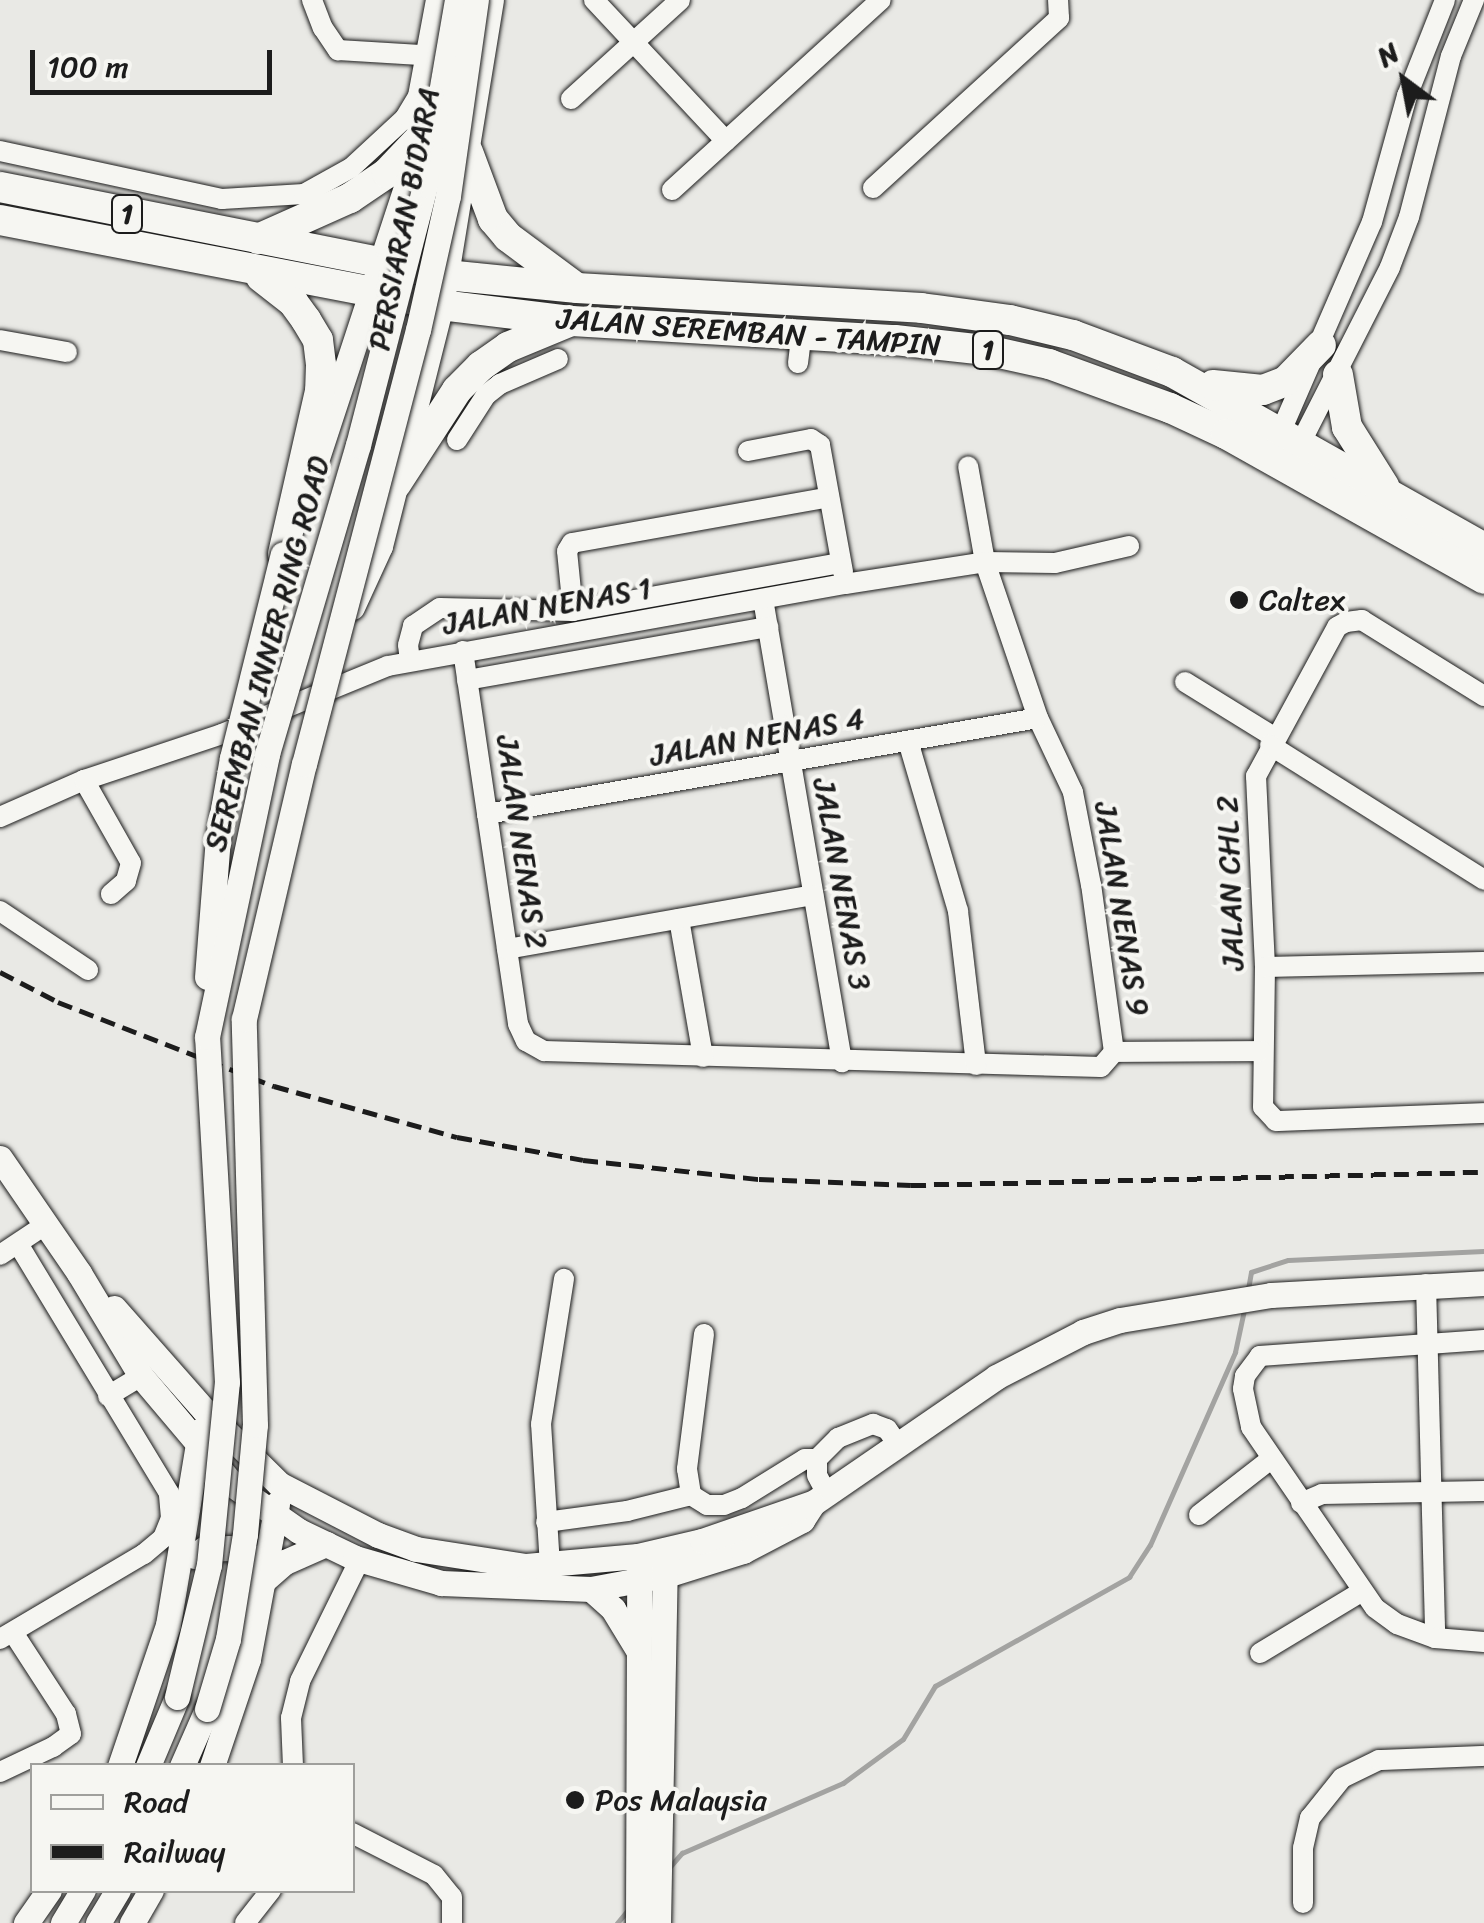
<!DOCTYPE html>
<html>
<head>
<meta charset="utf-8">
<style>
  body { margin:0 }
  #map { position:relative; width:1484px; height:1923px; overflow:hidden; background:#e9e9e5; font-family:Sriracha,sans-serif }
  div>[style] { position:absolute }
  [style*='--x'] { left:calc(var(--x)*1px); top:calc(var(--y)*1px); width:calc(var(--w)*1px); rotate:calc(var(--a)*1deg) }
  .stream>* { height:5px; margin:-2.5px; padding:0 2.5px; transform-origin:2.5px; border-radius:2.5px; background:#a3a3a1 }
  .roads { filter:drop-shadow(0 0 2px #1c1c1c) drop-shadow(0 0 2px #1c1c1c) }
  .minor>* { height:20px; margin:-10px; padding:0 10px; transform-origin:10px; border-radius:10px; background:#f6f6f2 }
  .major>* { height:25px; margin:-12.5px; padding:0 12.5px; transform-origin:12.5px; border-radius:12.5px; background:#f6f6f2 }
  .highway>* { height:30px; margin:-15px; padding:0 15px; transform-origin:15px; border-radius:15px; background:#f6f6f2 }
  .rail>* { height:5px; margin-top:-2.5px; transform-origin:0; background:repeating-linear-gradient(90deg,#1c1c1c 0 15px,transparent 0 23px) }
  .bridges { filter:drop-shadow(0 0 2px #1c1c1c) drop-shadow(0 0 2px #1c1c1c) }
  .major-bridge>* { height:25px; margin:-12.5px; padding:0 12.5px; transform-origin:12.5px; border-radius:12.5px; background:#f6f6f2 }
  .dots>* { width:28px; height:28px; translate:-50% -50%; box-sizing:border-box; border:5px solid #f6f6f2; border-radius:50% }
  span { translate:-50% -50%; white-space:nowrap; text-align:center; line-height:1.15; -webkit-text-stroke:8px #f6f6f2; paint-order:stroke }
  .shield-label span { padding:2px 8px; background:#f6f6f2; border:2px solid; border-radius:8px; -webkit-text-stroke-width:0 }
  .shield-label { font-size:28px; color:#1c1c1c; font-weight:700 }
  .street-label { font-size:30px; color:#1c1c1c }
  .poi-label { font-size:30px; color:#1c1c1c }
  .left { translate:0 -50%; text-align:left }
  .legend { position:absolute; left:30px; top:1763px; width:325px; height:130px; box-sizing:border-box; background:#f6f6f2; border:2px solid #9f9f9c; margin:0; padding:12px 18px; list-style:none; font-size:30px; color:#1c1c1c }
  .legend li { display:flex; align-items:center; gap:20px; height:50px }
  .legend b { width:50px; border:2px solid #9f9f9c }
  .north { position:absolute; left:1354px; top:30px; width:100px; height:100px; -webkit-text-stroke:8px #f6f6f2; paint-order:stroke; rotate:328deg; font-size:28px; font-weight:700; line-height:40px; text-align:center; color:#1c1c1c }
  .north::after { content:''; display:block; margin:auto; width:35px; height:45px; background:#1c1c1c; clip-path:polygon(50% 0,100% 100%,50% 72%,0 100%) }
  .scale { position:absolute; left:30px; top:50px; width:242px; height:45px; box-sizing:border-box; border:5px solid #1c1c1c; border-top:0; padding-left:12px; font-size:30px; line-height:35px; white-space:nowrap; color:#1c1c1c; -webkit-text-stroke:8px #f6f6f2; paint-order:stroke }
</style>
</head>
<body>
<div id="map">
  <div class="stream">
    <i style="--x:1248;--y:1289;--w:17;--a:-80"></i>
    <i style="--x:1251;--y:1272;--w:39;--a:-18"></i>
    <i style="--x:1288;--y:1260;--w:196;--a:-2.6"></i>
    <i style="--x:667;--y:1870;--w:23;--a:-49"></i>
    <i style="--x:682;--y:1853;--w:176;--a:-23.5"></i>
    <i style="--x:843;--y:1783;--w:74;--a:-36.3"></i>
    <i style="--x:903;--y:1739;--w:62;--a:-58.9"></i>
    <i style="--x:935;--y:1686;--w:223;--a:-29.3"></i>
    <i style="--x:1129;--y:1577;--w:38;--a:-57"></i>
    <i style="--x:1150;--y:1545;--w:211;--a:-66.2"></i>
    <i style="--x:1235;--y:1352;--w:43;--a:-77.9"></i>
    <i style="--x:617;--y:1923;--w:17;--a:-50"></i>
  </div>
  <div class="roads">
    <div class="minor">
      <i style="--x:312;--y:0;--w:30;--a:69"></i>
      <i style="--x:323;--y:28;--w:27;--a:56"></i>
      <i style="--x:338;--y:50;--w:99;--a:3.5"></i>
      <i style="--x:594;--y:0;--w:193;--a:46.9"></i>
      <i style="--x:571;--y:99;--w:147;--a:-42.2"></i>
      <i style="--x:0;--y:151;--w:227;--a:12.2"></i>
      <i style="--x:222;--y:199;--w:82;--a:-3.5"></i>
      <i style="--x:304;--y:194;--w:54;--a:-29"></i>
      <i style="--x:351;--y:168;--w:74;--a:-42.8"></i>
      <i style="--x:405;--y:118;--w:26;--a:-59"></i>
      <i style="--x:418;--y:96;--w:98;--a:-79.4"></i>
      <i style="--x:873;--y:188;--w:252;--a:-42.4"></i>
      <i style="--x:1059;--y:18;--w:18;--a:-93"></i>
      <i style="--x:672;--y:190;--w:282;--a:-42.3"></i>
      <i style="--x:0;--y:340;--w:68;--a:10.2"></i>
      <i style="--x:798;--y:363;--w:26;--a:-83"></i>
      <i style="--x:1281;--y:431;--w:228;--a:-66.5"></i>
      <i style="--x:1372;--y:222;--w:131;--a:-74.5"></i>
      <i style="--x:1407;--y:96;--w:103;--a:-68.4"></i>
      <i style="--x:457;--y:440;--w:54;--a:-57.2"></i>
      <i style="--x:486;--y:395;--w:18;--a:-38"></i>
      <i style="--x:500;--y:384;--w:63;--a:-23.3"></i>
      <i style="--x:1301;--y:442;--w:196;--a:-63"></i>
      <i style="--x:1390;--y:267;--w:53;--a:-69.2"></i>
      <i style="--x:1409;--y:217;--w:166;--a:-75.4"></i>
      <i style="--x:1451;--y:56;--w:61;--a:-67.7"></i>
      <i style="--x:748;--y:451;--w:64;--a:-10.8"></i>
      <i style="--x:811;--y:439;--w:11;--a:34"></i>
      <i style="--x:820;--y:445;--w:129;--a:79.7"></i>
      <i style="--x:763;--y:599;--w:470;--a:80.3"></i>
      <i style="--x:573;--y:611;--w:60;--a:-95.7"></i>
      <i style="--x:567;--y:551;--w:9;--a:-58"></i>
      <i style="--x:572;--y:543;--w:261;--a:-10.1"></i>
      <i style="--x:463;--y:651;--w:377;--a:81.6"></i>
      <i style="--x:518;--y:1024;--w:19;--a:65"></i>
      <i style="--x:526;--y:1041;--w:21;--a:29"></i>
      <i style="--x:544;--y:1051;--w:557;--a:1.65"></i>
      <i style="--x:1101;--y:1067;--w:20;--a:-49"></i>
      <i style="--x:1114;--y:1052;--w:169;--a:-97.8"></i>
      <i style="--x:1091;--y:885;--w:95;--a:-101"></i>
      <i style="--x:1073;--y:792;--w:82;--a:-115.3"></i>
      <i style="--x:1038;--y:718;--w:165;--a:-108.8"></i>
      <i style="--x:985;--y:562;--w:97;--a:-100"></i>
      <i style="--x:410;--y:661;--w:16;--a:-97"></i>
      <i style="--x:408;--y:645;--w:20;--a:-75"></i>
      <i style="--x:413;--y:626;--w:32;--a:-34"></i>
      <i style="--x:440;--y:608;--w:133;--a:1.3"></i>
      <i style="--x:573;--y:611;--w:272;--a:-10.2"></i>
      <i style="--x:467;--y:680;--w:306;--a:-10"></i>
      <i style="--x:1185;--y:682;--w:105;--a:31.7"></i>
      <i style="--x:1484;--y:696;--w:144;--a:-148.1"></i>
      <i style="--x:1362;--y:620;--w:16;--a:173"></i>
      <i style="--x:1346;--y:622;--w:10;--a:151"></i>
      <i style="--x:1337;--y:627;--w:170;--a:118.5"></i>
      <i style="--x:1256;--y:776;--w:191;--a:87.3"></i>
      <i style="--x:1265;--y:967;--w:140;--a:90.8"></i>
      <i style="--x:1263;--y:1107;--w:19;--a:47"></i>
      <i style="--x:1276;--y:1121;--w:208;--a:-2.2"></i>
      <i style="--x:908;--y:741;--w:177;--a:73.6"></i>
      <i style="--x:958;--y:911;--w:155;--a:83.3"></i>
      <i style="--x:1270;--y:745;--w:253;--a:32.2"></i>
      <i style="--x:84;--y:780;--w:95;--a:60.5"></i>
      <i style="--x:131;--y:863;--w:19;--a:106"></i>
      <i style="--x:126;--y:881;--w:20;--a:139"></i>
      <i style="--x:487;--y:814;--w:559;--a:-9.88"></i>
      <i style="--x:0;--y:817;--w:92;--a:-23.8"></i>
      <i style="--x:84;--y:780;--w:145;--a:-18.4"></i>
      <i style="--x:222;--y:734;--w:179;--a:-22.3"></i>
      <i style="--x:388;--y:666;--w:464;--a:-10.2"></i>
      <i style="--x:845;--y:584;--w:142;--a:-8.9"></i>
      <i style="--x:985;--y:562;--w:70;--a:0.8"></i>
      <i style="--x:1055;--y:563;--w:76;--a:-12.9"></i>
      <i style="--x:0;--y:911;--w:106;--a:33.8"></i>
      <i style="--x:679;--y:919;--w:140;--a:80.1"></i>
      <i style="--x:507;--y:949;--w:311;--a:-10"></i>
      <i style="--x:1265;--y:967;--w:219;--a:-1.3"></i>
      <i style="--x:1114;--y:1052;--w:147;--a:-0.4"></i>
      <i style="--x:0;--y:1255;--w:54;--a:-33.7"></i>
      <i style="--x:1426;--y:1284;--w:354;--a:88.5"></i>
      <i style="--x:704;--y:1334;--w:136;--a:97.2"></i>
      <i style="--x:687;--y:1469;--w:26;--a:81"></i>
      <i style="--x:691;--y:1495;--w:19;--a:32"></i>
      <i style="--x:707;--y:1505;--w:17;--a:0"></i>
      <i style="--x:724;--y:1505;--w:19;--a:-21"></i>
      <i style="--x:742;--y:1498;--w:74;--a:-31.8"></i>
      <i style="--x:805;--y:1459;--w:12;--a:0"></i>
      <i style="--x:1484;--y:1340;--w:225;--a:175.9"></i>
      <i style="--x:1260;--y:1356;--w:25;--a:127"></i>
      <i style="--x:1245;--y:1376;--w:13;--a:99"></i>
      <i style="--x:1243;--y:1389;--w:39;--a:78"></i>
      <i style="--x:1251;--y:1427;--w:219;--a:55.6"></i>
      <i style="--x:1375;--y:1608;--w:27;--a:36"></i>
      <i style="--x:1397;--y:1624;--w:40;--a:20.2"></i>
      <i style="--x:1435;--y:1638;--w:49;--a:4.7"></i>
      <i style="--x:108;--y:1396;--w:39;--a:-31"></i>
      <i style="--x:827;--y:1494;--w:21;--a:-118"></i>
      <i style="--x:817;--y:1475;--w:16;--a:-90"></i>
      <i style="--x:817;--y:1459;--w:30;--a:-45"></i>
      <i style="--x:838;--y:1438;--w:38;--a:-22"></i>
      <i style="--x:873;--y:1424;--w:15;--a:20"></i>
      <i style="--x:887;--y:1429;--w:19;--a:55"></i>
      <i style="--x:1301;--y:1503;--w:23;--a:-23"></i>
      <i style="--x:1322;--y:1494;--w:162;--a:-1.1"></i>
      <i style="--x:1199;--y:1515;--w:91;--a:-37.9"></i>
      <i style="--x:546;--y:1522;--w:82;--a:-7.7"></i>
      <i style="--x:627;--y:1511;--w:66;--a:-14"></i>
      <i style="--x:550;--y:1566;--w:142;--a:-93.6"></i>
      <i style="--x:541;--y:1424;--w:147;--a:-81"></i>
      <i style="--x:0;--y:1639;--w:167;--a:-30.6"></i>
      <i style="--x:144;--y:1554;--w:25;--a:-40"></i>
      <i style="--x:163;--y:1538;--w:22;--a:-68"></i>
      <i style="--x:171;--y:1518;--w:25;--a:-95"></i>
      <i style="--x:169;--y:1493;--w:291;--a:-121.2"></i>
      <i style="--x:1260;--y:1653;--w:118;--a:-31.1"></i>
      <i style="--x:293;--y:1766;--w:48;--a:-92.4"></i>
      <i style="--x:291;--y:1718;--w:38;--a:-76"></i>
      <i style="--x:300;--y:1681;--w:136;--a:-63.8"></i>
      <i style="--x:0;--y:1772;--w:59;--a:-25.3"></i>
      <i style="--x:53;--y:1747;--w:22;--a:-36"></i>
      <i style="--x:71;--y:1734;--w:21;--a:-104"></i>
      <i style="--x:66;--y:1714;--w:95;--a:-123"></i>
      <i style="--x:352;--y:1833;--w:92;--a:27.1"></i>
      <i style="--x:434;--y:1875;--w:28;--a:51"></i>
      <i style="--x:452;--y:1897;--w:26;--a:90"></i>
      <i style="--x:1303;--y:1903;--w:55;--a:-90"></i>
      <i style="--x:1303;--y:1848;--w:31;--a:-77"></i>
      <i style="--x:1310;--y:1818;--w:51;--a:-51.3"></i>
      <i style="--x:1342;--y:1778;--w:41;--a:-25.9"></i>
      <i style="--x:1379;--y:1760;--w:105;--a:-2.2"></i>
      <i style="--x:245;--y:1923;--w:42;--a:-51.8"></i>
    </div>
    <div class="major">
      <i style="--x:313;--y:470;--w:349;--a:-71.8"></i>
      <i style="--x:352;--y:607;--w:67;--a:-65.3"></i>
      <i style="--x:380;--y:546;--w:249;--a:-75.8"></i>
      <i style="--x:441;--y:305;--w:309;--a:-80.7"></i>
      <i style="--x:0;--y:1158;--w:140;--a:55.5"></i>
      <i style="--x:79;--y:1273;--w:120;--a:59"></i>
      <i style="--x:141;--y:1376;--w:143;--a:49.8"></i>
      <i style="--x:233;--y:1485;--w:80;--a:34.9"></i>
      <i style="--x:299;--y:1531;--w:62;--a:25.7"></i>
      <i style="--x:355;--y:1558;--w:90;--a:16.2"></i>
      <i style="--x:441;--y:1583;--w:150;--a:2.3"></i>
      <i style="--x:591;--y:1589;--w:76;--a:-10.6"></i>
      <i style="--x:666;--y:1575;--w:81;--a:-17.3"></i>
      <i style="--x:743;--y:1551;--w:67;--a:-27.7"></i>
      <i style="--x:802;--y:1520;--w:20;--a:-57"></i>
      <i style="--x:813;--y:1503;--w:222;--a:-34.5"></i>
      <i style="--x:996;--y:1377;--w:98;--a:-27.3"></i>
      <i style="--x:1083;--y:1332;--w:39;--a:-18"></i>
      <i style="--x:1120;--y:1320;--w:153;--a:-9.4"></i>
      <i style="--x:1271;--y:1295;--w:213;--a:-3.2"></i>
      <i style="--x:114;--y:1308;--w:136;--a:48.6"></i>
      <i style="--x:204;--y:1410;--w:105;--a:44.6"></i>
      <i style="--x:279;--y:1484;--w:111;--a:27.3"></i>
      <i style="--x:378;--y:1535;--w:40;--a:20.2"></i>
      <i style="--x:416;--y:1549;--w:111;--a:8.8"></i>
      <i style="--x:526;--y:1566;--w:112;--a:-5.1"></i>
      <i style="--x:638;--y:1556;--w:66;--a:-13.2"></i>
      <i style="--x:702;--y:1541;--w:116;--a:-19.1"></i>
      <i style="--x:195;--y:1556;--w:11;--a:-38"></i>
      <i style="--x:204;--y:1549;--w:26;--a:-2"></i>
      <i style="--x:230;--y:1548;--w:24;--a:24"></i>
      <i style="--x:252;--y:1558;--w:25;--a:61"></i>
      <i style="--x:264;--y:1580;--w:28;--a:-41"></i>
      <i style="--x:285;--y:1562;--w:45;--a:-23.7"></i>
      <i style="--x:591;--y:1589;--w:30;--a:42"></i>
      <i style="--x:613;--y:1609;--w:48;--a:58.6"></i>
      <i style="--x:120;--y:1766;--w:149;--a:-71.2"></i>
      <i style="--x:168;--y:1625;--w:197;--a:-80.6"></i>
      <i style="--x:148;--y:1766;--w:75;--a:-67.2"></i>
      <i style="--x:182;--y:1766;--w:62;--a:-66.3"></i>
      <i style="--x:212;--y:1766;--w:113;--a:-71.4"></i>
      <i style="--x:248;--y:1659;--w:158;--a:-79.4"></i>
      <i style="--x:26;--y:1923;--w:40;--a:-55.1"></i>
      <i style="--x:63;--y:1923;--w:39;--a:-59"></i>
      <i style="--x:98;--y:1923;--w:39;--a:-59"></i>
      <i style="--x:132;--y:1923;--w:38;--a:-60"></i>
      <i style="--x:638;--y:1923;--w:357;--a:-89.8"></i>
      <i style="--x:658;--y:1923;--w:362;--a:-88.9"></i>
    </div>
    <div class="highway">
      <i style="--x:468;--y:152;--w:72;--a:69.5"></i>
      <i style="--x:493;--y:219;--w:23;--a:50"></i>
      <i style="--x:508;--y:237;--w:82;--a:36.6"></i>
      <i style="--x:0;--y:187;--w:455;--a:11.2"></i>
      <i style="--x:446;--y:275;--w:132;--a:5.7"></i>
      <i style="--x:577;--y:288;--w:345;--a:3.3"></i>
      <i style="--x:921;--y:308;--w:90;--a:7.7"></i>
      <i style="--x:1010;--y:320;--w:65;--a:13.4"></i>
      <i style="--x:1073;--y:335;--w:106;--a:20.5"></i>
      <i style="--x:1172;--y:372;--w:358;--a:29.4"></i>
      <i style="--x:0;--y:220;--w:449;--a:10.9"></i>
      <i style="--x:441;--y:305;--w:132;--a:7"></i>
      <i style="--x:572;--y:321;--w:324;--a:3.4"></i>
      <i style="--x:895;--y:340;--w:92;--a:6.3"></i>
      <i style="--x:986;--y:350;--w:65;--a:12.5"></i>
      <i style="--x:1049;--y:364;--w:129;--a:20"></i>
      <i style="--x:1170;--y:408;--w:62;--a:24.9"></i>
      <i style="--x:1226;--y:434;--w:296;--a:29.3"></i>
      <i style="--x:258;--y:239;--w:101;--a:-24"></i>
      <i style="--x:350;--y:198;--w:45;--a:-34"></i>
      <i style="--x:387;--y:173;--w:52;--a:-46.5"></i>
      <i style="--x:261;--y:277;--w:41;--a:38"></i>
      <i style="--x:293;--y:302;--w:22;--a:54"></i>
      <i style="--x:306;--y:320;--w:23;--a:59"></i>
      <i style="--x:318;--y:340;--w:25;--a:83"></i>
      <i style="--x:321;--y:365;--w:26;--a:92"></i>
      <i style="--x:320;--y:391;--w:167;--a:102.8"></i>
      <i style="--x:1338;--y:375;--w:53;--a:80.2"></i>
      <i style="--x:1347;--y:427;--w:70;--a:57.9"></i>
      <i style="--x:1213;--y:385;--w:50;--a:5.7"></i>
      <i style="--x:1263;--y:390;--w:25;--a:-21"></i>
      <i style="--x:1286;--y:381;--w:50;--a:-45.8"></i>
      <i style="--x:396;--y:484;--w:112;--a:-57"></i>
      <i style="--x:457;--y:390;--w:34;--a:-45"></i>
      <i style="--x:481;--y:366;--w:33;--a:-35"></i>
      <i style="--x:508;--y:347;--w:66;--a:-22.3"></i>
    </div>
  </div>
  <div class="rail">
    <i style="--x:0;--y:972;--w:65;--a:27.3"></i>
    <i style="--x:58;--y:1002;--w:232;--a:21.3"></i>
    <i style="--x:274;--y:1086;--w:190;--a:15.6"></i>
    <i style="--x:457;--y:1137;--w:128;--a:10.3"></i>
    <i style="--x:583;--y:1160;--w:177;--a:6.2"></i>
    <i style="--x:759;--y:1179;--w:152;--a:2.3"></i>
    <i style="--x:911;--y:1185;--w:573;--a:-1.3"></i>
  </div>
  <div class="bridges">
    <div class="major-bridge">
      <i style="--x:207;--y:977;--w:139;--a:-85.5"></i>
      <i style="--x:218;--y:838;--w:81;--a:-80.1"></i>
      <i style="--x:232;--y:758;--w:210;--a:-76"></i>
      <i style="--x:177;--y:1697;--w:136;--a:-76.4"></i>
      <i style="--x:209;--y:1565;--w:184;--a:-84.4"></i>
      <i style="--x:227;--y:1382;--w:346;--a:-93.3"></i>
      <i style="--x:207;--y:1037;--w:289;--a:-78"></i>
      <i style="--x:267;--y:754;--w:322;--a:-73.6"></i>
      <i style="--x:358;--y:445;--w:268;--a:-75.5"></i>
      <i style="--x:425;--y:185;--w:188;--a:-80.2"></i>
      <i style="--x:207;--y:1709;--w:73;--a:-73.3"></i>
      <i style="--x:228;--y:1639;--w:106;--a:-80.8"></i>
      <i style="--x:245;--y:1534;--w:109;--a:-84.8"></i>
      <i style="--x:255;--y:1425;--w:406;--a:-91.6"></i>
      <i style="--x:244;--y:1019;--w:262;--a:-76.8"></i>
      <i style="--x:304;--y:764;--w:449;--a:-75.3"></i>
      <i style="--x:418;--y:330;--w:137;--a:-77.4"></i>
      <i style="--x:448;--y:196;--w:198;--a:-81.9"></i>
    </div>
  </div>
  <div class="dots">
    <i style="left:1239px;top:600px;background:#1c1c1c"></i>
    <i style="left:575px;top:1800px;background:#1c1c1c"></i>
  </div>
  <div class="shield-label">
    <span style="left:127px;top:214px">1</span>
    <span style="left:988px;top:350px">1</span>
  </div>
  <div class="street-label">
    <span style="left:404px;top:219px;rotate:-79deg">PERSIARAN BIDARA</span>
    <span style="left:749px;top:332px;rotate:4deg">JALAN SEREMBAN - TAMPIN</span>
    <span style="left:547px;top:606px;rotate:-10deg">JALAN NENAS 1</span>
    <span style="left:267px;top:654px;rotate:-75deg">SEREMBAN INNER RING ROAD</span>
    <span style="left:757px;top:737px;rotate:-10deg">JALAN NENAS 4</span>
    <span style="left:522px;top:842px;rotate:82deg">JALAN NENAS 2</span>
    <span style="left:1230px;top:883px;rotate:-92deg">JALAN CHL 2</span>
    <span style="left:842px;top:884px;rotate:80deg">JALAN NENAS 3</span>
    <span style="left:1122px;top:909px;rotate:81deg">JALAN NENAS 9</span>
  </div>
  <div class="poi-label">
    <span class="left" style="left:1259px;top:600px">Caltex</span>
    <span class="left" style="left:595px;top:1800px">Pos Malaysia</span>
  </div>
  <ul class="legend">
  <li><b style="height:12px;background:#f6f6f2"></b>Road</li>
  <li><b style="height:12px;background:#1c1c1c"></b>Railway</li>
  </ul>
  <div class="north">N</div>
  <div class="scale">100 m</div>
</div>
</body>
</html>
